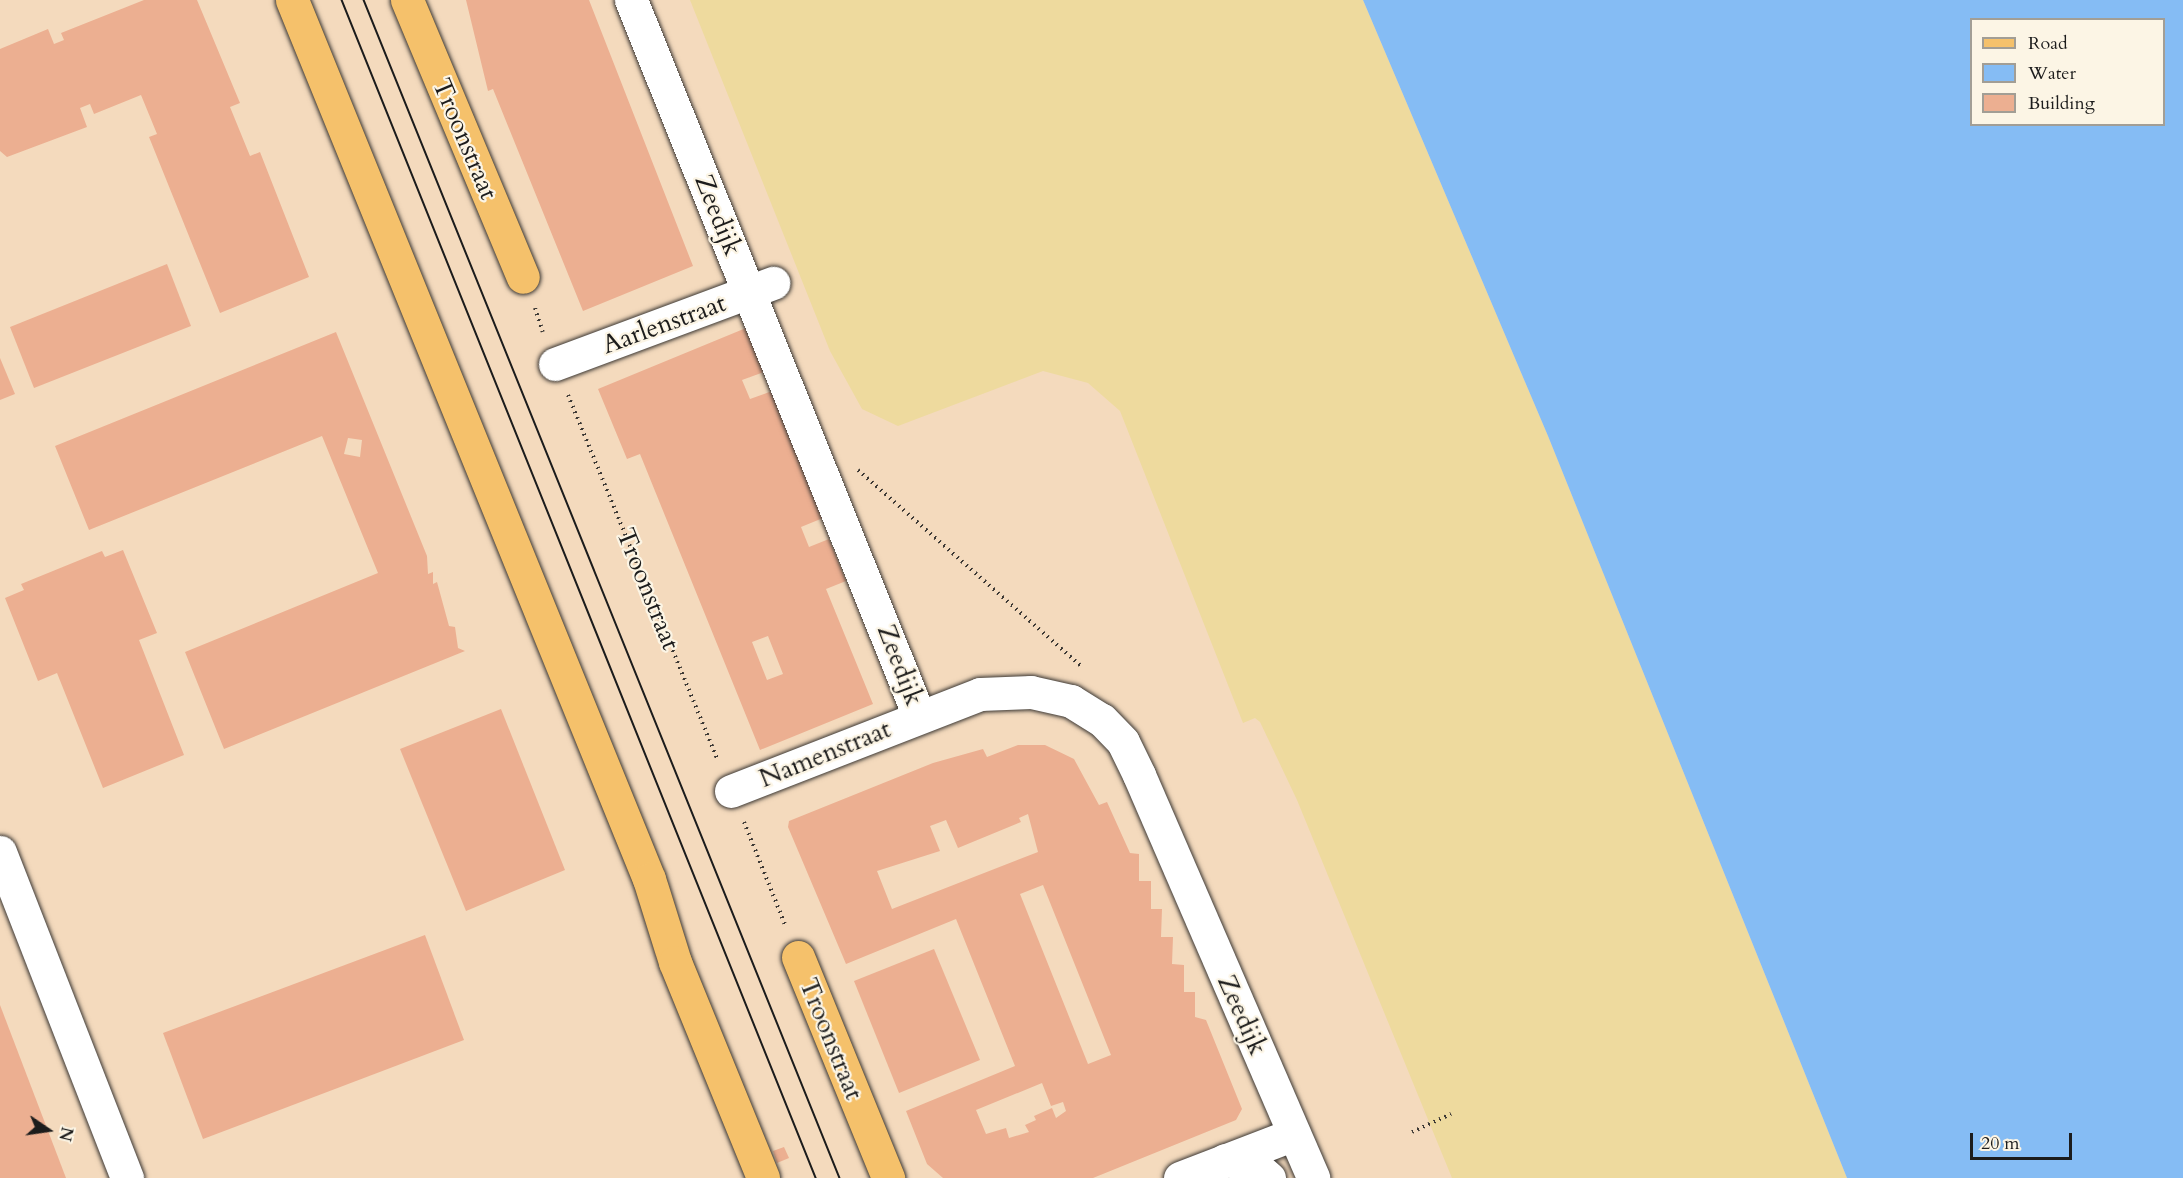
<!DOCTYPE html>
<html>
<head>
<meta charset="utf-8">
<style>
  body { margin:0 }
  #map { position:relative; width:2183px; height:1178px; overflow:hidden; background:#f4dabd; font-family:Cardo,serif }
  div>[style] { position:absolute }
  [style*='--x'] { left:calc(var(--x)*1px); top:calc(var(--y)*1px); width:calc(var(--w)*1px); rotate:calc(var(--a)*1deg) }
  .sand>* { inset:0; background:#eeda9e }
  .water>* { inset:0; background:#85bcf4 }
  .building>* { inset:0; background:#ecaf91 }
  .path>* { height:4px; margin-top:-2px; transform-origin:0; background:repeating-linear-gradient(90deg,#3c3834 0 1.5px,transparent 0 6px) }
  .roads { filter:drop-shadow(0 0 2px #3c3834) drop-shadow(0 0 2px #3c3834) }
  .minor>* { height:33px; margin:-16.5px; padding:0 16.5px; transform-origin:16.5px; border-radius:16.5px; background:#fff }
  .major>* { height:33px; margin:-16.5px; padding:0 16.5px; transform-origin:16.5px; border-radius:16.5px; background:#f5c16b }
  .tram>* { height:1.5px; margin:-0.75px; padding:0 0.75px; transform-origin:0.75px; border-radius:0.75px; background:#1c1c1c }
  span { translate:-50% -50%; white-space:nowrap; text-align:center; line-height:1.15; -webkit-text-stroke:4.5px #fcf5e5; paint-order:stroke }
  .street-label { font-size:26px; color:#1c1c1c }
  .legend { position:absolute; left:1970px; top:18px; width:195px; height:108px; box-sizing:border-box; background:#fcf5e5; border:2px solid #a29e95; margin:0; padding:8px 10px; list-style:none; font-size:18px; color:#1c1c1c }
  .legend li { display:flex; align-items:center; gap:12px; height:30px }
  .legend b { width:30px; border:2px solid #a29e95 }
  .north { position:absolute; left:18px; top:1100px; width:60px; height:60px; -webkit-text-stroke:4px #fcf5e5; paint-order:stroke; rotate:103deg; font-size:16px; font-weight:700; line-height:24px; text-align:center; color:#1c1c1c }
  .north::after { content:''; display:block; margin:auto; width:21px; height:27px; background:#1c1c1c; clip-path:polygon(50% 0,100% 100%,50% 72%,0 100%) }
  .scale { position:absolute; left:1970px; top:1133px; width:102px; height:27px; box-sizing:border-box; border:3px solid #1c1c1c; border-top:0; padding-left:8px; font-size:18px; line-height:21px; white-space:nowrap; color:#1c1c1c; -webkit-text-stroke:4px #fcf5e5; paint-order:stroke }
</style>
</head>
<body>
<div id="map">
  <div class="sand">
    <i style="clip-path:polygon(690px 0,1363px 0,1548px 436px,1847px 1178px,1452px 1178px,1297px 800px,1260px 722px,1255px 718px,1243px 723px,1120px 411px,1088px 383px,1043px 371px,898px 426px,862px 409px,830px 351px)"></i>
  </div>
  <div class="water">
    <i style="clip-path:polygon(evenodd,1363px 0,2183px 0,2183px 1178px,1847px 1178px,1548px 436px,1363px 0,1972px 20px,2164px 20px,2164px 124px,1972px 124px,1972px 20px)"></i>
  </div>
  <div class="building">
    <i style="clip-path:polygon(144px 0,197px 0,240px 103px,230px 107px,250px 156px,260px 152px,309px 277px,220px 313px,149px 137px,157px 134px,141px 95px,94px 114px,90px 104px,80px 108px,87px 127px,7px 157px,0 151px,0 49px,48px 29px,54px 44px,64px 40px,61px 33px)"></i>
    <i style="clip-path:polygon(466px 0,589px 0,693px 266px,583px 311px,493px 89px,488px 91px)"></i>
    <i style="clip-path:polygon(167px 264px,191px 326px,34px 388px,10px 327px)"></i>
    <i style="clip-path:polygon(evenodd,746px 328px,764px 372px,742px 380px,750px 399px,772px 391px,823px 518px,801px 527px,809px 547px,829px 539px,846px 581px,826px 589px,873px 704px,760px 750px,640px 454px,627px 459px,598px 389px,746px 328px,768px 636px,783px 674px,767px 680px,752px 642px,768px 636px)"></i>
    <i style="clip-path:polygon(evenodd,336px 332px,427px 556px,428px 574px,433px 572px,433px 584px,437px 582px,449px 626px,455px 627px,458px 648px,465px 651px,224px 749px,185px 652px,378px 573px,322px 436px,89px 530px,55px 446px,336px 332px,348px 438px,362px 440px,360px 457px,344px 454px,348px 438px)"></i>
    <i style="clip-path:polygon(0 358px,15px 394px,0 400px)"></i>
    <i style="clip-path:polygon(123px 550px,157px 633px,139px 640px,184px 755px,103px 788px,57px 673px,38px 681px,5px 598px,24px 590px,21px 584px,102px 551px,105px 557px)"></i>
    <i style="clip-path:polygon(501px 709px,565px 870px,466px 911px,400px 749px)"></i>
    <i style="clip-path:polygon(evenodd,1018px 745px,1045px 745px,1074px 759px,1099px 805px,1107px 802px,1130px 853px,1139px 854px,1139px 881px,1151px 881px,1151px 909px,1162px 909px,1161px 937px,1173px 937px,1172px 964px,1184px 965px,1184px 992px,1195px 992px,1195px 1017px,1206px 1020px,1242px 1109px,1236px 1120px,1093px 1178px,943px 1178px,927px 1164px,906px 1111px,1015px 1066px,956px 919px,846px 964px,788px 827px,789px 821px,933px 763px,983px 749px,987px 757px,1018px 745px,1028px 814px,1038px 852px,892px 909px,877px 871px,940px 851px,930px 826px,946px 820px,958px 848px,1021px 822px,1019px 818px,1028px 814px,1018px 745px,1043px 885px,1111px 1055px,1088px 1064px,1020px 894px,1043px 885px,1018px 745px,1042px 1083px,1051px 1106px,1063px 1102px,1066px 1111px,1056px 1118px,1052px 1108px,1034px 1116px,1036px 1120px,1025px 1125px,1029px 1132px,1009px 1138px,1006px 1128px,986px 1134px,976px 1110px,1042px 1083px)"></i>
    <i style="clip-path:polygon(425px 935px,464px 1040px,203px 1139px,163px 1033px)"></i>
    <i style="clip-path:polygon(934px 949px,980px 1060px,899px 1093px,854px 981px)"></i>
    <i style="clip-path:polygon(0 1005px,66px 1178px,0 1178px)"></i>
    <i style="clip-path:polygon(784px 1147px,789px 1158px,777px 1163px,773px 1151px)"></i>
  </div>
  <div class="path">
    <i style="--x:535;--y:308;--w:25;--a:72"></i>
    <i style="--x:568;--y:395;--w:395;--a:67.7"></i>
    <i style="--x:858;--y:470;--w:298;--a:41.3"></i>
    <i style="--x:744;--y:822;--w:113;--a:68.2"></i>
    <i style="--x:1412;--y:1132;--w:43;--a:-24.8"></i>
  </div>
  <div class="roads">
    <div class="minor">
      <i style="--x:631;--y:0;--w:772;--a:68.09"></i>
      <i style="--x:555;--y:364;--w:233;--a:-20.4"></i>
      <i style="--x:731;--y:791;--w:267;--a:-21.3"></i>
      <i style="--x:980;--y:694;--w:51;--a:-2.2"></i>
      <i style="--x:1031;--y:692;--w:41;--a:12.7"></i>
      <i style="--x:1071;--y:701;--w:36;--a:32"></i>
      <i style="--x:1102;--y:720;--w:30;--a:46"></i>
      <i style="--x:1123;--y:742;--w:37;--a:64"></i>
      <i style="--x:1139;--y:775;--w:439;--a:66.6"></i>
      <i style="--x:0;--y:852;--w:350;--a:68.7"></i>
      <i style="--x:1225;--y:1160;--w:29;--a:10"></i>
      <i style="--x:1254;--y:1165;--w:20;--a:41"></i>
      <i style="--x:1180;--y:1178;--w:122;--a:-21.1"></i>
    </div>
    <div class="major">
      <i style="--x:292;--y:0;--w:949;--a:67.9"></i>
      <i style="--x:649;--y:879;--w:87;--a:72.6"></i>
      <i style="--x:675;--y:962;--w:233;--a:67.8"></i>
      <i style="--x:407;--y:0;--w:300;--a:67.3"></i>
      <i style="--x:798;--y:957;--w:239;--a:67.8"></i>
    </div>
  </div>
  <div class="tram">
    <i style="--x:342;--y:0;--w:1270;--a:68.08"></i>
    <i style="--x:364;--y:0;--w:1271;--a:68"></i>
  </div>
  <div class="street-label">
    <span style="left:465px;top:139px;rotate:67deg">Troonstraat</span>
    <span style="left:718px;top:215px;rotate:68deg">Zeedijk</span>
    <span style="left:664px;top:324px;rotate:-20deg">Aarlenstraat</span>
    <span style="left:648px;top:589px;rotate:68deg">Troonstraat</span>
    <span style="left:900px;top:665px;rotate:69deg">Zeedijk</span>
    <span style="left:825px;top:754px;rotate:-22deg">Namenstraat</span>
    <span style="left:1242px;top:1015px;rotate:66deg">Zeedijk</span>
    <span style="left:831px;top:1039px;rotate:68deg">Troonstraat</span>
  </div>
  <ul class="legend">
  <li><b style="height:8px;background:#f5c16b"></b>Road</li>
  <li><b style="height:16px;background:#85bcf4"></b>Water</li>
  <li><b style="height:16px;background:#ecaf91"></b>Building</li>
  </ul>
  <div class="north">N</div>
  <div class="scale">20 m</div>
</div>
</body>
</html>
